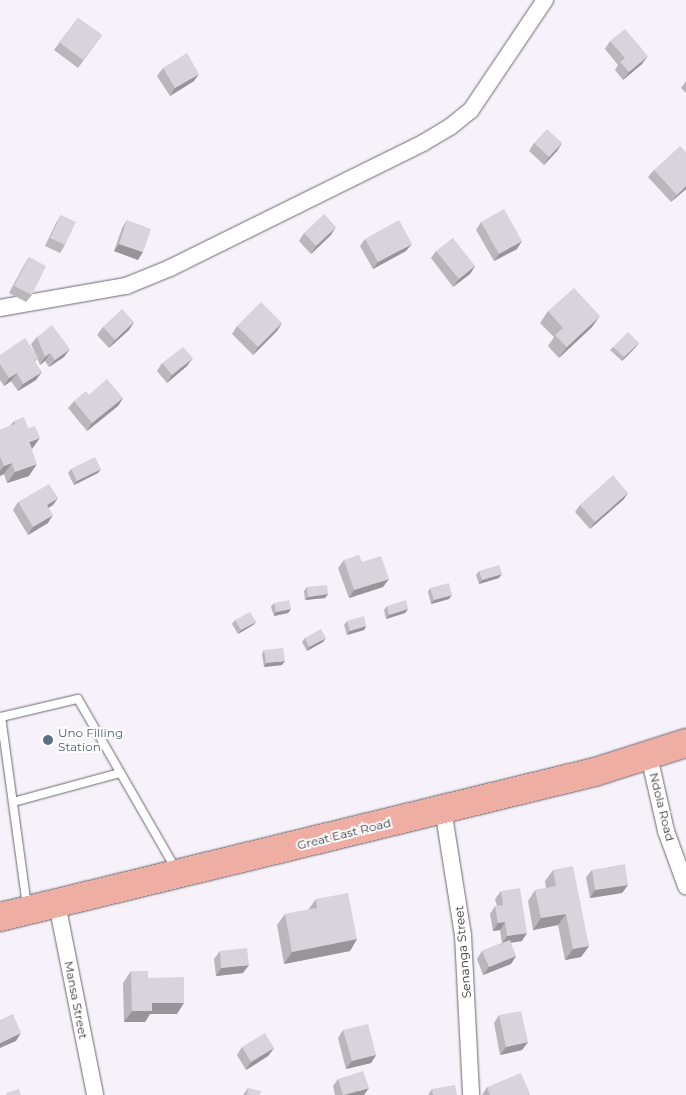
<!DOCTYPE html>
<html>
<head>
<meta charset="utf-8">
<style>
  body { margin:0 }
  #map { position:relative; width:686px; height:1095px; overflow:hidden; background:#f7f2fa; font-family:Montserrat,sans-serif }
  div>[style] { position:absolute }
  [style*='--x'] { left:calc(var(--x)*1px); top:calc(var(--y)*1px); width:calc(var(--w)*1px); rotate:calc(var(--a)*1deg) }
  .roads { filter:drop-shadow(0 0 1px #6c676f) drop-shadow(0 0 1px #6c676f) }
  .service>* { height:8px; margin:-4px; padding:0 4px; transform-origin:4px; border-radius:4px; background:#fff }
  .minor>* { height:16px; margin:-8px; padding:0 8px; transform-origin:8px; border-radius:8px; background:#fff }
  .trunk>* { height:28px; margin:-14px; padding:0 14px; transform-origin:14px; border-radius:14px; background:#efaea4 }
  .wall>* { inset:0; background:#bbb5bc }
  .shaded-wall>* { inset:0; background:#989499 }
  .building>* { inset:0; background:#d9d3db }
  .dots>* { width:14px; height:14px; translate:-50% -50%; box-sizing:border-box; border:2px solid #fff; border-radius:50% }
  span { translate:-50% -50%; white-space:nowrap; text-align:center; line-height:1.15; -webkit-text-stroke:4px #fff; paint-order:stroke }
  .service-label { font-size:12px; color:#4e5e75 }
  .left { translate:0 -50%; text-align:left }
  .street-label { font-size:12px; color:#363437 }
</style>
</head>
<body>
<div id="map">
  <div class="roads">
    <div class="service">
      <i style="--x:13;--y:802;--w:111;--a:-15.2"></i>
      <i style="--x:27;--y:906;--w:191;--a:-97.8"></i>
      <i style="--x:1;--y:717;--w:79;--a:-13.2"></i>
      <i style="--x:78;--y:699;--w:195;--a:60.1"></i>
    </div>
    <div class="minor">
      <i style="--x:0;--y:308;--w:128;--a:-9.9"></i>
      <i style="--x:126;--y:286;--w:48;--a:-22.2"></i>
      <i style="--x:170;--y:268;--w:282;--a:-26.3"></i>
      <i style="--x:423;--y:143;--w:31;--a:-31"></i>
      <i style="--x:450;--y:127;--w:27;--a:-39"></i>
      <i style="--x:471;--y:110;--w:133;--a:-56.1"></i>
      <i style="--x:649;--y:756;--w:77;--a:77.2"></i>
      <i style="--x:666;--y:831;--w:59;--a:70"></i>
      <i style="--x:443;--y:809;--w:128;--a:81"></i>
      <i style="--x:463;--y:935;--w:160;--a:87.1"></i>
      <i style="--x:57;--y:904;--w:195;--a:78.7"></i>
    </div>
    <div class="trunk">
      <i style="--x:0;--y:917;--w:612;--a:-13.7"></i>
      <i style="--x:595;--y:772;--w:96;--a:-17.7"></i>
    </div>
  </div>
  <div class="wall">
    <i style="clip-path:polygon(78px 18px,102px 35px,78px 68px,54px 50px)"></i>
    <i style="clip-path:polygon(610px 41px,642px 64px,623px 80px,615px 70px,618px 65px,605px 49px)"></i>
    <i style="clip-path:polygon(163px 68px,194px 81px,170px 96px,157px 76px)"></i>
    <i style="clip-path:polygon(686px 81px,686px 93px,681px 88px)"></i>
    <i style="clip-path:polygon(534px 143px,562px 143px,557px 151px,544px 165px,529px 151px)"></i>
    <i style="clip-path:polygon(686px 152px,686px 189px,671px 202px,648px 177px,654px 170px)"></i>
    <i style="clip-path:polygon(61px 215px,65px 245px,60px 253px,45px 246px,56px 223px)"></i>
    <i style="clip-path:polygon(127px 220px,138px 260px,114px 251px,122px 228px)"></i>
    <i style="clip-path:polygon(481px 222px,517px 249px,494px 261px,476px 230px)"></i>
    <i style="clip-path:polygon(304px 233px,331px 235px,311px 254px,299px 241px)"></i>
    <i style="clip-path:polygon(365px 239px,406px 251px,373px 269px,360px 246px)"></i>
    <i style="clip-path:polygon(436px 251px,475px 266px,470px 274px,453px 287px,431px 258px)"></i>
    <i style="clip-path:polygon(29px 257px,32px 295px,26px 302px,9px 293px,24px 265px)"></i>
    <i style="clip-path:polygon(548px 311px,592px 327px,559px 358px,548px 346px,554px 337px,540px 323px)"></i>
    <i style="clip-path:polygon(134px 322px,129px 330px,109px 348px,97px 335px,103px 327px)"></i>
    <i style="clip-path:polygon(282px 323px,277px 331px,253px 355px,232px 334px,237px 326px)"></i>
    <i style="clip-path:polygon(37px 337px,64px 357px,49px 367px,45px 361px,40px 365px,37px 358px,35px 362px,36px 380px,18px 391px,11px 381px,4px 386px,0 380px,0 355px,35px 353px,31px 344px)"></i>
    <i style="clip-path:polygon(639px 343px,622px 361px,610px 350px,613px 347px)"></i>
    <i style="clip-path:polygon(162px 363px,187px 366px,167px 383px,157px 371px)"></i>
    <i style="clip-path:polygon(89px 395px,123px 398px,118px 406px,87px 431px,68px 408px,74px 401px)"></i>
    <i style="clip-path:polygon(14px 421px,31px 449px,29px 476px,7px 483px,4px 474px,0 476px,0 430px,10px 426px)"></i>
    <i style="clip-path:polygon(71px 469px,98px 473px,74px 485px,68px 473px)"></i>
    <i style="clip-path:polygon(628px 493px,623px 500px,590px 529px,575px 512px,580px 505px)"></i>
    <i style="clip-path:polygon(18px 502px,53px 505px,49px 508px,48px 523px,28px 535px,13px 510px)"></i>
    <i style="clip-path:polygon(344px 560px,362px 562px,383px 587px,349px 598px,338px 568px)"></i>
    <i style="clip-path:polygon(479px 571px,499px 578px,479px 584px,476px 575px)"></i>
    <i style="clip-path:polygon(307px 587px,328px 594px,325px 598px,305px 600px,304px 591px)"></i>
    <i style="clip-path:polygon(430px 588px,449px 599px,431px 604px,428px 592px)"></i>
    <i style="clip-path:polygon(274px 603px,291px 609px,288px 613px,274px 616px,271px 607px)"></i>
    <i style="clip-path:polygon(387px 606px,408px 609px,405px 613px,386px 619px,384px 610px)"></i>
    <i style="clip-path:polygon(235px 620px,256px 622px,253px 625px,238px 634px,232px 624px)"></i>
    <i style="clip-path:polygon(347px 621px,366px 626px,364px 630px,347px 635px,344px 625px)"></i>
    <i style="clip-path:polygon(305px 638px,323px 642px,307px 651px,302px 642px)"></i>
    <i style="clip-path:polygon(264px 650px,282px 665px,264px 667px,262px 654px)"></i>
    <i style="clip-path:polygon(553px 870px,589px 946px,581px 957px,565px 960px,558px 925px,533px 930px,528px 901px,535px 890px,546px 888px,545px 881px)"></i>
    <i style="clip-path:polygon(592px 870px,628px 885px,622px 893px,590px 898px,586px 877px)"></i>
    <i style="clip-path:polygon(501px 891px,522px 941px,510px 943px,516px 956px,511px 964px,483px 975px,477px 959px,482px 951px,502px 943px,500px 930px,493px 931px,490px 914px,495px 906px,497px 906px,495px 899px)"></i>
    <i style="clip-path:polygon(316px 899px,357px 939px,350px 951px,284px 964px,277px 925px,285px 914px,308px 910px)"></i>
    <i style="clip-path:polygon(220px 951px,243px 973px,216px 976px,214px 959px)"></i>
    <i style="clip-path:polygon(131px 971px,148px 978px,177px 1014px,150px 1014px,145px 1022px,124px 1022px,123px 983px)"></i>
    <i style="clip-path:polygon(499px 1015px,528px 1042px,522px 1050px,500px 1055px,494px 1023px)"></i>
    <i style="clip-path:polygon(343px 1030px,376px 1055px,371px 1063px,346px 1069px,338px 1038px)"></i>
    <i style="clip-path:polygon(242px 1047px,274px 1048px,268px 1056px,246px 1070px,237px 1055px)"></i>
    <i style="clip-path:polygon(338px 1079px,364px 1095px,335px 1095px,333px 1086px)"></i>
    <i style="clip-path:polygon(487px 1087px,530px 1094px,529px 1095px,482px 1095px)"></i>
    <i style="clip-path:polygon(248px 1088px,260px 1095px,243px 1095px)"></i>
    <i style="clip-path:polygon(432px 1089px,457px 1095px,428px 1095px)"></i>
  </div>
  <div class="shaded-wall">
    <i style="clip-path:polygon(648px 56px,642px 64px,623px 80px,629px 72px)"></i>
    <i style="clip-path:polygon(199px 74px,194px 81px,170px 96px,175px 88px)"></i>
    <i style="clip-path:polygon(562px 143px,557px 151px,544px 165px,549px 157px)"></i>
    <i style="clip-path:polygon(686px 186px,686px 189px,671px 202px,677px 195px)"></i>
    <i style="clip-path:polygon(336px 227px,331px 235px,311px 254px,316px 246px)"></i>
    <i style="clip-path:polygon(522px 241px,517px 249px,494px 261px,499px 254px)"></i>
    <i style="clip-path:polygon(119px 244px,143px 252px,138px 260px,114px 251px)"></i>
    <i style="clip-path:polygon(412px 244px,406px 251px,373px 269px,378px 262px)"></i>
    <i style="clip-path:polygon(475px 266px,470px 274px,453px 287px,459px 279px)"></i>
    <i style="clip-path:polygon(600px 316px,592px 327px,559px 358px,567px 347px)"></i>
    <i style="clip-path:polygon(134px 322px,129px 330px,109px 348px,115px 340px)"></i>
    <i style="clip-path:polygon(282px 323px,277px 331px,253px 355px,258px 347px)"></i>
    <i style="clip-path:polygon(639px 343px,636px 347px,622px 361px,624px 357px)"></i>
    <i style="clip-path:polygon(70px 349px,64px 357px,49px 367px,55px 360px)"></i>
    <i style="clip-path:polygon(50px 353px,45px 361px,40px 365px,45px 357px)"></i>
    <i style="clip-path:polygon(193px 358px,187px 366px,167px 383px,172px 375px)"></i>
    <i style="clip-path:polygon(42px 372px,36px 380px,18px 391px,23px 384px)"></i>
    <i style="clip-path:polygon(17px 373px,11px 381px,4px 386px,9px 378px)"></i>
    <i style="clip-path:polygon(123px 398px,118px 406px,87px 431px,92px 423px)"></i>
    <i style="clip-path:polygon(40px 438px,32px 449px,29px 442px)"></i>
    <i style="clip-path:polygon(12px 463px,4px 474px,0 476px,0 471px,4px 466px)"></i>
    <i style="clip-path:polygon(37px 464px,29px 476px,7px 483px,15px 472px)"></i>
    <i style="clip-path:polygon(101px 469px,98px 473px,74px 485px,77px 481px)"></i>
    <i style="clip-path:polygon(628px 493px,623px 500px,590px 529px,595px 522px)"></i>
    <i style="clip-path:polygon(58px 498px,53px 505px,41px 512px,47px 505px)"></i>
    <i style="clip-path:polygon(53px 515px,48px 523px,28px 535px,33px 527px)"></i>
    <i style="clip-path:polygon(502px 574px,499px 578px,479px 584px,482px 580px)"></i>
    <i style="clip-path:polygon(389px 579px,383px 587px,349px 598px,354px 590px)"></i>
    <i style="clip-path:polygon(328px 594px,325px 598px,305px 600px,308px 597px)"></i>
    <i style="clip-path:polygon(452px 595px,449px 599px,431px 604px,434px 600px)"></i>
    <i style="clip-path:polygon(291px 609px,288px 613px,274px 616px,276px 612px)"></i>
    <i style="clip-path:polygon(408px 609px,405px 613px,386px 619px,389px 615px)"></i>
    <i style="clip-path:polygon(256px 622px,253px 625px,238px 634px,241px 630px)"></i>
    <i style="clip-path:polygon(366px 626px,364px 630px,347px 635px,350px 631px)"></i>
    <i style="clip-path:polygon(326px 638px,323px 642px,307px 651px,309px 647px)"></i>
    <i style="clip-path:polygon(285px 661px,282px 665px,264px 667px,266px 663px)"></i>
    <i style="clip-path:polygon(628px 885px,622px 893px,590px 898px,595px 890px)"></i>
    <i style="clip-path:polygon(566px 914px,558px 925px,533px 930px,541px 918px)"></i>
    <i style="clip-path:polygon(505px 922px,500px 930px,493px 931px,498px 923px)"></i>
    <i style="clip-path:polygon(527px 933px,522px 941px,502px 944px,507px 936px)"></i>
    <i style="clip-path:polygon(357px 939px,350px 951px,284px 964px,292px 952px)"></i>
    <i style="clip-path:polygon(589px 946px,581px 957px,565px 960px,573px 949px)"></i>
    <i style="clip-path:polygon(516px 956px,511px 964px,483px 975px,489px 967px)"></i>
    <i style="clip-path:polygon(249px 965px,243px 973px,216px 976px,221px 968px)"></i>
    <i style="clip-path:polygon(152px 1003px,184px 1003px,177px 1014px,150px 1014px,145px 1022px,124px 1022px,132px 1011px)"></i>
    <i style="clip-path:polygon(21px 1033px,16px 1041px,0 1048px,0 1043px)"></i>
    <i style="clip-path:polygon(528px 1042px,522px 1050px,500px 1055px,506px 1047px)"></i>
    <i style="clip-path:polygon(274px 1048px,268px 1056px,246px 1070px,251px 1062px)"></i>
    <i style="clip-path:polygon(376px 1055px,371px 1063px,346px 1069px,352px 1061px)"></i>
    <i style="clip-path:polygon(369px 1088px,364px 1095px,345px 1095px)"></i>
  </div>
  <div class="building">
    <i style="clip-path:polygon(78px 18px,102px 35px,83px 60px,59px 42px)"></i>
    <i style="clip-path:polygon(625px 29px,648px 56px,629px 72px,620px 62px,625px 58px,610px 41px)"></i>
    <i style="clip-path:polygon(187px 53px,199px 74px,175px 88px,163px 68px)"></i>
    <i style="clip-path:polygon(547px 129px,562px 143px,549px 157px,534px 143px)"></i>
    <i style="clip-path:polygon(680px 146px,686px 152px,686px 186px,677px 195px,654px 170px)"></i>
    <i style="clip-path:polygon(504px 209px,522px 241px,499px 254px,481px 222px)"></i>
    <i style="clip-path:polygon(324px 214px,336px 227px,316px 246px,304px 233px)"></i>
    <i style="clip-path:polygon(61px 215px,76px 222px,65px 245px,50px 238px)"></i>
    <i style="clip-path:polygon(127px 220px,151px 229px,143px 252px,119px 244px)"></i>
    <i style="clip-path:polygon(399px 220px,412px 244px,378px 262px,365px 239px)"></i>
    <i style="clip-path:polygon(453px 238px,475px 266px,459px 279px,436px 251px)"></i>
    <i style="clip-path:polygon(29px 257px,46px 266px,32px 295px,14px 286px)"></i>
    <i style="clip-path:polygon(574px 288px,600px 316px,567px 347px,555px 335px,563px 328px,548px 311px)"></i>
    <i style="clip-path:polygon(261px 302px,282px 323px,258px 347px,237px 326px)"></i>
    <i style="clip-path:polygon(122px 309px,134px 322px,115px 340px,103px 327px)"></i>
    <i style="clip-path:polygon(52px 325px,70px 349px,55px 360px,50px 353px,45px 357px,37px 337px)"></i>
    <i style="clip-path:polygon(628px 332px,639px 343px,624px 357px,613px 347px)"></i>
    <i style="clip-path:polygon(25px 338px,38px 357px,34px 360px,42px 372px,23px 384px,17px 373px,9px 378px,0 364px,0 355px)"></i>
    <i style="clip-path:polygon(183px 347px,193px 358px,172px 375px,162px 363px)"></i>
    <i style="clip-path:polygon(107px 379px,123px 398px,92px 423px,74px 401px,86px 391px,89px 395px)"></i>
    <i style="clip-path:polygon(24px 417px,28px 428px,35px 426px,40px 438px,29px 442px,37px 464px,15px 472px,12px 463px,4px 466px,0 456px,0 430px,15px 424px,14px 421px)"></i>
    <i style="clip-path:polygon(95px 457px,101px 469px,77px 481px,71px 469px)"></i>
    <i style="clip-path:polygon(613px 475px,628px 493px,595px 522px,580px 505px)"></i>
    <i style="clip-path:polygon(49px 484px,58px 498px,47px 505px,53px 515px,33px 527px,18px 502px)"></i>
    <i style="clip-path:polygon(359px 555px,362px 562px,381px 556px,389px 579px,354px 590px,344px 560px)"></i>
    <i style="clip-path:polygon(499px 565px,502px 574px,482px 580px,479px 571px)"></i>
    <i style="clip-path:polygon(449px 583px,452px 595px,434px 600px,430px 588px)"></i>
    <i style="clip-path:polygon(327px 585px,328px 594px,308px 597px,307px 587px)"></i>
    <i style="clip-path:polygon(289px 600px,291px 609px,276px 612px,274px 603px)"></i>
    <i style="clip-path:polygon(406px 600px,408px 609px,389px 615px,387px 606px)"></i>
    <i style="clip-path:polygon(250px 612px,256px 622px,241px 630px,235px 620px)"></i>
    <i style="clip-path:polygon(364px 616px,366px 626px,350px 631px,347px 621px)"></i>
    <i style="clip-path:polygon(321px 629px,326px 638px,309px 647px,305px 638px)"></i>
    <i style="clip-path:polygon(283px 648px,285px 661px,266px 663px,264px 650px)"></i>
    <i style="clip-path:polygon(625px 864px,628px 885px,595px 890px,592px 870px)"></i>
    <i style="clip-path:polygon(573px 866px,589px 946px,573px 949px,566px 914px,541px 918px,535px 890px,556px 886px,553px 870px)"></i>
    <i style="clip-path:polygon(520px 888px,527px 933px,507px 936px,505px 922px,498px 923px,495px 906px,503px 905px,501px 891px)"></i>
    <i style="clip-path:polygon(348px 893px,357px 939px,292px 952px,285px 914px,317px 908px,316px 899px)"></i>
    <i style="clip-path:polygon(510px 940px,516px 956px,489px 967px,482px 951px)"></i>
    <i style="clip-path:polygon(247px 948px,249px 965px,221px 968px,220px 951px)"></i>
    <i style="clip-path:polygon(131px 971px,148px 971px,148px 978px,184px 977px,184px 1003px,152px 1003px,152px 1011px,132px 1011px)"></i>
    <i style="clip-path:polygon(521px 1011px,528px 1042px,506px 1047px,499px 1015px)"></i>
    <i style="clip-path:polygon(13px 1014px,21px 1033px,0 1043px,0 1020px)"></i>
    <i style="clip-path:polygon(368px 1024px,376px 1055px,352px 1061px,343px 1030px)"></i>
    <i style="clip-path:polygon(265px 1033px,274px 1048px,251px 1062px,242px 1047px)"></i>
    <i style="clip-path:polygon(363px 1071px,369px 1088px,343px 1095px,338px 1079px)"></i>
    <i style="clip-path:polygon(521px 1073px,530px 1094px,527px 1095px,490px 1095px,487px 1087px)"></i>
    <i style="clip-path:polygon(455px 1085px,457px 1095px,433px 1095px,432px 1089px)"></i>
    <i style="clip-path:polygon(248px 1088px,261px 1091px,260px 1095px,247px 1095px)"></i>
    <i style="clip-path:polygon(19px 1089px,21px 1095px,6px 1095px,6px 1093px)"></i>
  </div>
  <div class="dots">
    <i style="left:48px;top:740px;background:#5c6f8a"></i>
  </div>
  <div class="service-label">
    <span class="left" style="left:58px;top:740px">Uno Filling<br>Station</span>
  </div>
  <div class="street-label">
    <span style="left:662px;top:807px;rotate:76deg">Ndola Road</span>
    <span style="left:344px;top:834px;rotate:-14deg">Great East Road</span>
    <span style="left:463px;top:952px;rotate:-95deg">Senanga Street</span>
    <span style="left:76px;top:1000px;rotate:79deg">Mansa Street</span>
  </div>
</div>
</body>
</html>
